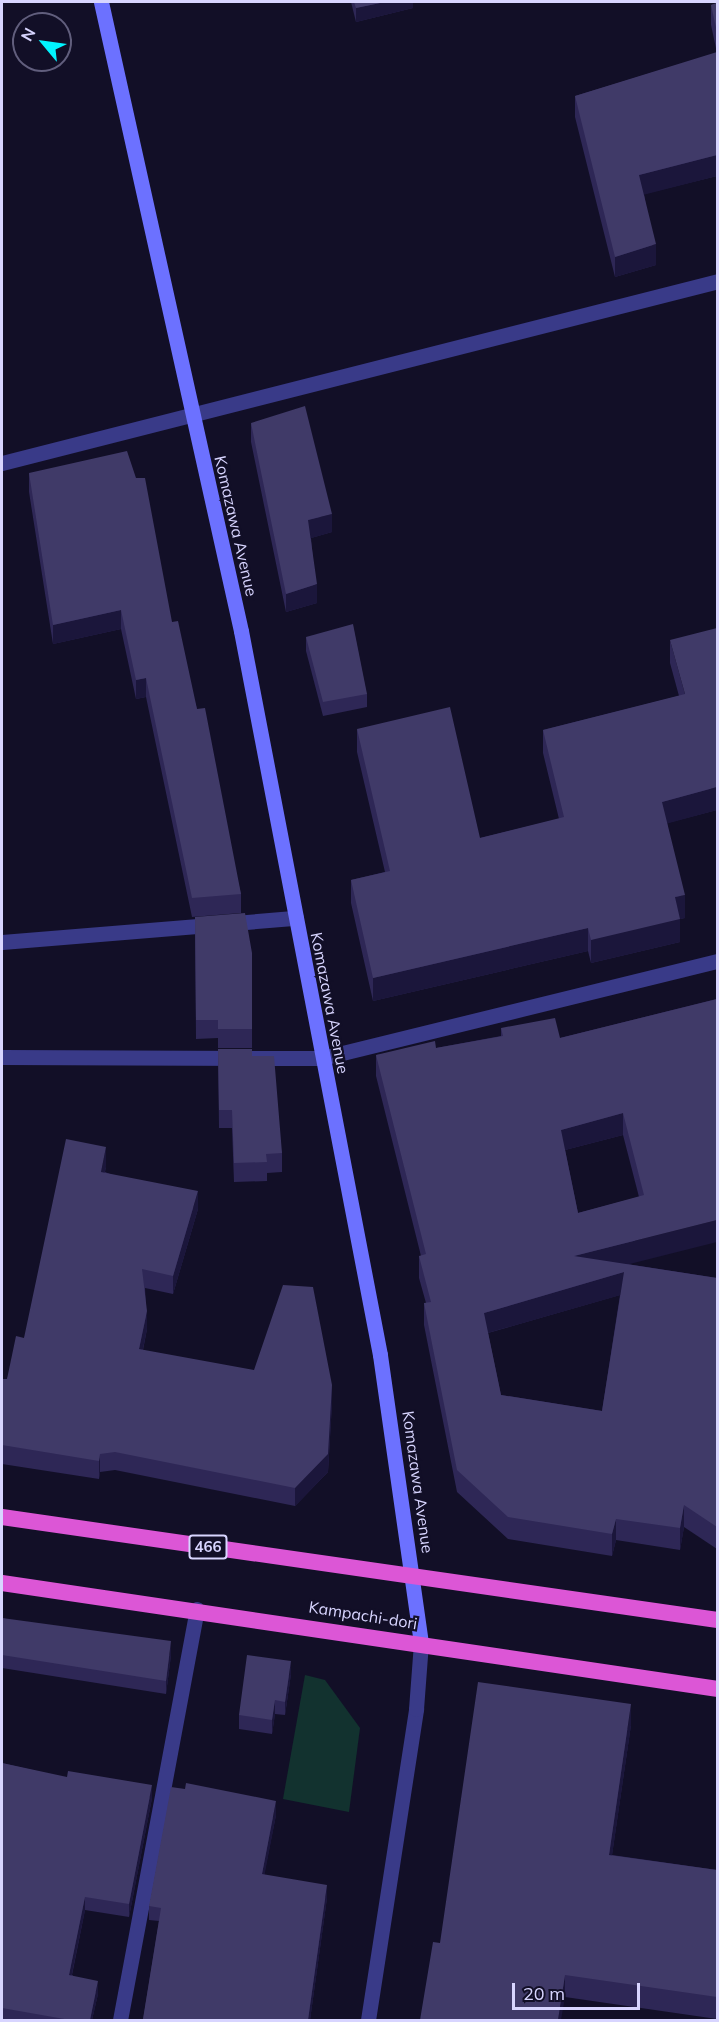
<!DOCTYPE html>
<html>
<head>
<meta charset="utf-8">
<style>
  body { margin:0 }
  #map { position:relative; width:719px; height:2022px; overflow:hidden; background:#120f27; font-family:Mulish,sans-serif }
  div>[style] { position:absolute }
  [style*='--x'] { left:calc(var(--x)*1px); top:calc(var(--y)*1px); width:calc(var(--w)*1px); rotate:calc(var(--a)*1deg) }
  .green>* { inset:0; background:#12322f }
  .service>* { height:15px; margin:-7.5px; padding:0 7.5px; transform-origin:7.5px; border-radius:7.5px; background:#393a88 }
  .minor>* { height:15px; margin:-7.5px; padding:0 7.5px; transform-origin:7.5px; border-radius:7.5px; background:#393a88 }
  .tertiary>* { height:15px; margin:-7.5px; padding:0 7.5px; transform-origin:7.5px; border-radius:7.5px; background:#393a88 }
  .secondary>* { height:15px; margin:-7.5px; padding:0 7.5px; transform-origin:7.5px; border-radius:7.5px; background:#6c71ff }
  .trunk>* { height:16px; margin:-8px; padding:0 8px; transform-origin:8px; border-radius:8px; background:#dc56d6 }
  .wall>* { inset:0; background:#2e2756 }
  .shaded-wall>* { inset:0; background:#1b163b }
  .building>* { inset:0; background:#403a68 }
  span { translate:-50% -50%; white-space:nowrap; text-align:center; line-height:1.15; -webkit-text-stroke:4.5px #120f27; paint-order:stroke }
  .shield-label span { padding:2px 4px; background:#120f27; border:2px solid; border-radius:4px; -webkit-text-stroke-width:0 }
  .shield-label { font-size:15px; color:#d8d5ff; font-weight:700 }
  .street-label { font-size:16px; color:#d8d5ff }
  .frame { position:absolute; inset:0; border:3px solid #d8d5ff; pointer-events:none }
  .north { position:absolute; left:12px; top:12px; width:60px; height:60px; box-sizing:border-box; background:#120f27; border:2px solid #615e7d; border-radius:50%; rotate:299deg; font-size:16px; font-weight:700; line-height:24px; text-align:center; color:#d8d5ff }
  .north::after { content:''; display:block; margin:auto; width:21px; height:27px; background:#01f4ff; clip-path:polygon(50% 0,100% 100%,50% 72%,0 100%) }
  .scale { position:absolute; left:512px; top:1983px; width:128px; height:27px; box-sizing:border-box; border:3px solid #d8d5ff; border-top:0; padding-left:8px; font-size:18px; line-height:21px; white-space:nowrap; color:#d8d5ff; -webkit-text-stroke:4px #120f27; paint-order:stroke }
</style>
</head>
<body>
<div id="map">
  <div class="green">
    <i style="clip-path:polygon(305px 1675px,325px 1680px,360px 1728px,349px 1812px,283px 1799px)"></i>
  </div>
  <div class="service">
    <i style="--x:2;--y:942;--w:295;--a:-4.7"></i>
    <i style="--x:2;--y:1057;--w:320;--a:0.2"></i>
    <i style="--x:120;--y:2020;--w:418;--a:-79.4"></i>
  </div>
  <div class="minor">
    <i style="--x:322;--y:1058;--w:408;--a:-13.8"></i>
  </div>
  <div class="tertiary">
    <i style="--x:2;--y:463;--w:739;--a:-14.26"></i>
    <i style="--x:368;--y:2020;--w:315;--a:-81.2"></i>
    <i style="--x:416;--y:1709;--w:67;--a:-85.7"></i>
  </div>
  <div class="secondary">
    <i style="--x:101;--y:2;--w:644;--a:77.45"></i>
    <i style="--x:241;--y:631;--w:737;--a:79.13"></i>
    <i style="--x:380;--y:1355;--w:290;--a:81.9"></i>
  </div>
  <div class="trunk">
    <i style="--x:2;--y:1517;--w:723;--a:8.19"></i>
    <i style="--x:2;--y:1583;--w:724;--a:8.42"></i>
  </div>
  <div class="wall">
    <i style="clip-path:polygon(351px 2px,413px 2px,413px 8px,356px 22px)"></i>
    <i style="clip-path:polygon(717px 3px,717px 176px,644px 194px,656px 265px,615px 277px,575px 117px,575px 96px,717px 53px,711px 25px,711px 5px)"></i>
    <i style="clip-path:polygon(251px 423px,332px 532px,311px 538px,317px 603px,286px 612px,251px 442px)"></i>
    <i style="clip-path:polygon(29px 473px,172px 622px,197px 709px,241px 894px,241px 913px,192px 917px,146px 697px,136px 699px,121px 629px,53px 644px,29px 492px)"></i>
    <i style="clip-path:polygon(306px 637px,367px 694px,367px 707px,323px 716px,306px 651px)"></i>
    <i style="clip-path:polygon(670px 640px,717px 810px,667px 823px,685px 918px,680px 919px,680px 942px,591px 963px,588px 951px,373px 1001px,351px 903px,351px 880px,385px 872px,357px 752px,357px 729px,480px 838px,559px 819px,543px 753px,543px 730px,679px 696px,670px 663px)"></i>
    <i style="clip-path:polygon(195px 917px,252px 953px,252px 1048px,218px 1048px,218px 1038px,196px 1039px)"></i>
    <i style="clip-path:polygon(evenodd,717px 999px,627px 1264px,717px 1278px,717px 1549px,684px 1527px,680px 1550px,616px 1540px,612px 1556px,508px 1539px,457px 1492px,424px 1325px,424px 1303px,426px 1303px,419px 1278px,419px 1256px,421px 1256px,376px 1076px,376px 1055px,436px 1048px,501px 1036px,501px 1028px,560px 1038px,717px 999px,623px 1135px,639px 1197px,578px 1213px,565px 1150px,623px 1135px,717px 999px,620px 1295px,602px 1411px,501px 1395px,488px 1333px,620px 1295px)"></i>
    <i style="clip-path:polygon(218px 1049px,252px 1056px,282px 1153px,282px 1172px,267px 1173px,267px 1181px,234px 1182px,232px 1128px,219px 1128px)"></i>
    <i style="clip-path:polygon(106px 1166px,105px 1172px,198px 1209px,173px 1294px,145px 1288px,147px 1329px,143px 1350px,332px 1403px,328px 1472px,295px 1506px,115px 1470px,100px 1472px,99px 1479px,2px 1464px,2px 1379px,7px 1379px,24px 1338px)"></i>
    <i style="clip-path:polygon(2px 1618px,171px 1655px,166px 1694px,2px 1668px)"></i>
    <i style="clip-path:polygon(291px 1674px,285px 1715px,275px 1714px,272px 1734px,239px 1729px,239px 1715px)"></i>
    <i style="clip-path:polygon(631px 1725px,612px 1855px,717px 1870px,717px 2019px,565px 1997px,440px 1943px)"></i>
    <i style="clip-path:polygon(2px 1763px,152px 1798px,129px 1917px,85px 1910px,72px 1975px,98px 1994px,92px 2020px,2px 2020px)"></i>
    <i style="clip-path:polygon(276px 1815px,264px 1875px,327px 1898px,310px 2020px,143px 2020px,159px 1921px,149px 1920px,149px 1906px)"></i>
  </div>
  <div class="shaded-wall">
    <i style="clip-path:polygon(385px 2px,413px 2px,413px 8px,356px 22px,356px 8px)"></i>
    <i style="clip-path:polygon(717px 155px,717px 176px,639px 196px,639px 175px)"></i>
    <i style="clip-path:polygon(656px 244px,656px 265px,615px 277px,615px 257px)"></i>
    <i style="clip-path:polygon(332px 514px,332px 532px,308px 539px,308px 520px)"></i>
    <i style="clip-path:polygon(317px 584px,317px 603px,286px 612px,286px 594px)"></i>
    <i style="clip-path:polygon(121px 610px,121px 629px,53px 644px,53px 625px)"></i>
    <i style="clip-path:polygon(146px 678px,146px 697px,136px 699px,136px 680px)"></i>
    <i style="clip-path:polygon(717px 787px,717px 810px,662px 825px,662px 802px)"></i>
    <i style="clip-path:polygon(685px 895px,685px 918px,680px 919px,680px 942px,591px 963px,591px 940px,675px 897px)"></i>
    <i style="clip-path:polygon(588px 928px,588px 951px,373px 1001px,373px 978px)"></i>
    <i style="clip-path:polygon(623px 1113px,623px 1135px,561px 1151px,561px 1130px)"></i>
    <i style="clip-path:polygon(106px 1147px,106px 1166px,101px 1190px,101px 1172px)"></i>
    <i style="clip-path:polygon(198px 1191px,198px 1209px,173px 1294px,173px 1276px)"></i>
    <i style="clip-path:polygon(717px 1220px,717px 1242px,574px 1278px,574px 1256px)"></i>
    <i style="clip-path:polygon(624px 1272px,624px 1294px,484px 1334px,484px 1313px)"></i>
    <i style="clip-path:polygon(147px 1311px,147px 1329px,139px 1368px,139px 1349px)"></i>
    <i style="clip-path:polygon(332px 1385px,332px 1403px,328px 1472px,295px 1506px,295px 1488px)"></i>
    <i style="clip-path:polygon(100px 1454px,100px 1472px,99px 1479px,99px 1461px)"></i>
    <i style="clip-path:polygon(684px 1505px,684px 1527px,680px 1550px,680px 1528px)"></i>
    <i style="clip-path:polygon(616px 1519px,616px 1540px,612px 1556px,612px 1534px)"></i>
    <i style="clip-path:polygon(171px 1641px,171px 1655px,166px 1694px,166px 1681px)"></i>
    <i style="clip-path:polygon(291px 1661px,291px 1674px,285px 1715px,285px 1702px)"></i>
    <i style="clip-path:polygon(275px 1700px,275px 1714px,272px 1734px,272px 1720px)"></i>
    <i style="clip-path:polygon(631px 1704px,631px 1725px,609px 1876px,609px 1855px)"></i>
    <i style="clip-path:polygon(152px 1785px,152px 1798px,129px 1917px,129px 1904px)"></i>
    <i style="clip-path:polygon(276px 1801px,276px 1815px,262px 1888px,262px 1874px)"></i>
    <i style="clip-path:polygon(327px 1885px,327px 1898px,310px 2020px,308px 2020px)"></i>
    <i style="clip-path:polygon(85px 1897px,85px 1910px,69px 1988px,69px 1975px)"></i>
    <i style="clip-path:polygon(565px 1975px,565px 1997px,561px 2020px,558px 2020px)"></i>
    <i style="clip-path:polygon(98px 1981px,98px 1994px,92px 2020px,90px 2020px)"></i>
  </div>
  <div class="building">
    <i style="clip-path:polygon(354px 2px,385px 2px,356px 8px)"></i>
    <i style="clip-path:polygon(717px 3px,717px 32px,711px 5px)"></i>
    <i style="clip-path:polygon(717px 52px,717px 155px,639px 175px,656px 244px,615px 257px,575px 96px)"></i>
    <i style="clip-path:polygon(305px 406px,332px 514px,308px 520px,317px 584px,286px 594px,251px 423px)"></i>
    <i style="clip-path:polygon(127px 451px,136px 478px,145px 478px,172px 622px,178px 621px,197px 709px,205px 708px,241px 894px,192px 898px,146px 678px,136px 680px,121px 610px,53px 625px,29px 473px)"></i>
    <i style="clip-path:polygon(353px 624px,367px 694px,323px 702px,306px 637px)"></i>
    <i style="clip-path:polygon(717px 628px,717px 787px,662px 802px,685px 895px,675px 897px,680px 919px,591px 940px,588px 928px,373px 978px,351px 880px,390px 871px,357px 729px,450px 707px,480px 838px,564px 817px,543px 730px,685px 694px,670px 640px)"></i>
    <i style="clip-path:polygon(245px 913px,252px 953px,252px 1029px,218px 1029px,218px 1020px,196px 1020px,195px 917px)"></i>
    <i style="clip-path:polygon(evenodd,717px 999px,717px 1220px,574px 1256px,717px 1278px,717px 1527px,684px 1505px,680px 1528px,616px 1519px,612px 1534px,508px 1517px,457px 1470px,424px 1303px,431px 1302px,419px 1256px,426px 1254px,376px 1055px,435px 1041px,436px 1048px,503px 1036px,501px 1028px,555px 1018px,560px 1038px,717px 999px,623px 1113px,644px 1195px,578px 1213px,561px 1130px,623px 1113px,717px 999px,624px 1272px,602px 1411px,501px 1395px,484px 1313px,624px 1272px)"></i>
    <i style="clip-path:polygon(218px 1049px,252px 1049px,252px 1056px,274px 1056px,282px 1153px,266px 1154px,267px 1162px,234px 1163px,232px 1110px,219px 1110px)"></i>
    <i style="clip-path:polygon(66px 1139px,106px 1147px,101px 1172px,198px 1191px,173px 1276px,142px 1269px,147px 1311px,139px 1349px,254px 1370px,283px 1285px,313px 1287px,332px 1385px,328px 1454px,295px 1488px,115px 1452px,100px 1454px,99px 1461px,2px 1445px,2px 1379px,7px 1379px,16px 1336px,24px 1338px)"></i>
    <i style="clip-path:polygon(2px 1618px,171px 1641px,166px 1681px,2px 1655px)"></i>
    <i style="clip-path:polygon(247px 1655px,291px 1661px,285px 1702px,275px 1700px,272px 1720px,239px 1715px)"></i>
    <i style="clip-path:polygon(478px 1682px,631px 1704px,609px 1855px,717px 1870px,717px 1997px,565px 1975px,558px 2020px,420px 2020px,433px 1942px,440px 1943px)"></i>
    <i style="clip-path:polygon(2px 1763px,67px 1777px,68px 1771px,152px 1785px,129px 1904px,85px 1897px,69px 1975px,98px 1981px,90px 2020px,70px 2020px,2px 2008px)"></i>
    <i style="clip-path:polygon(186px 1783px,276px 1801px,262px 1874px,327px 1885px,308px 2020px,152px 2020px,143px 2019px,161px 1908px,149px 1906px,171px 1787px,185px 1789px)"></i>
  </div>
  <div class="shield-label">
    <span style="left:208px;top:1547px">466</span>
  </div>
  <div class="street-label">
    <span style="left:236px;top:526px;rotate:77deg">Komazawa Avenue</span>
    <span style="left:330px;top:1003px;rotate:79deg">Komazawa Avenue</span>
    <span style="left:418px;top:1482px;rotate:82deg">Komazawa Avenue</span>
    <span style="left:363px;top:1615px;rotate:9deg">Kampachi-dori</span>
  </div>
  <div class="frame"></div>
  <div class="north">N</div>
  <div class="scale">20 m</div>
</div>
</body>
</html>
